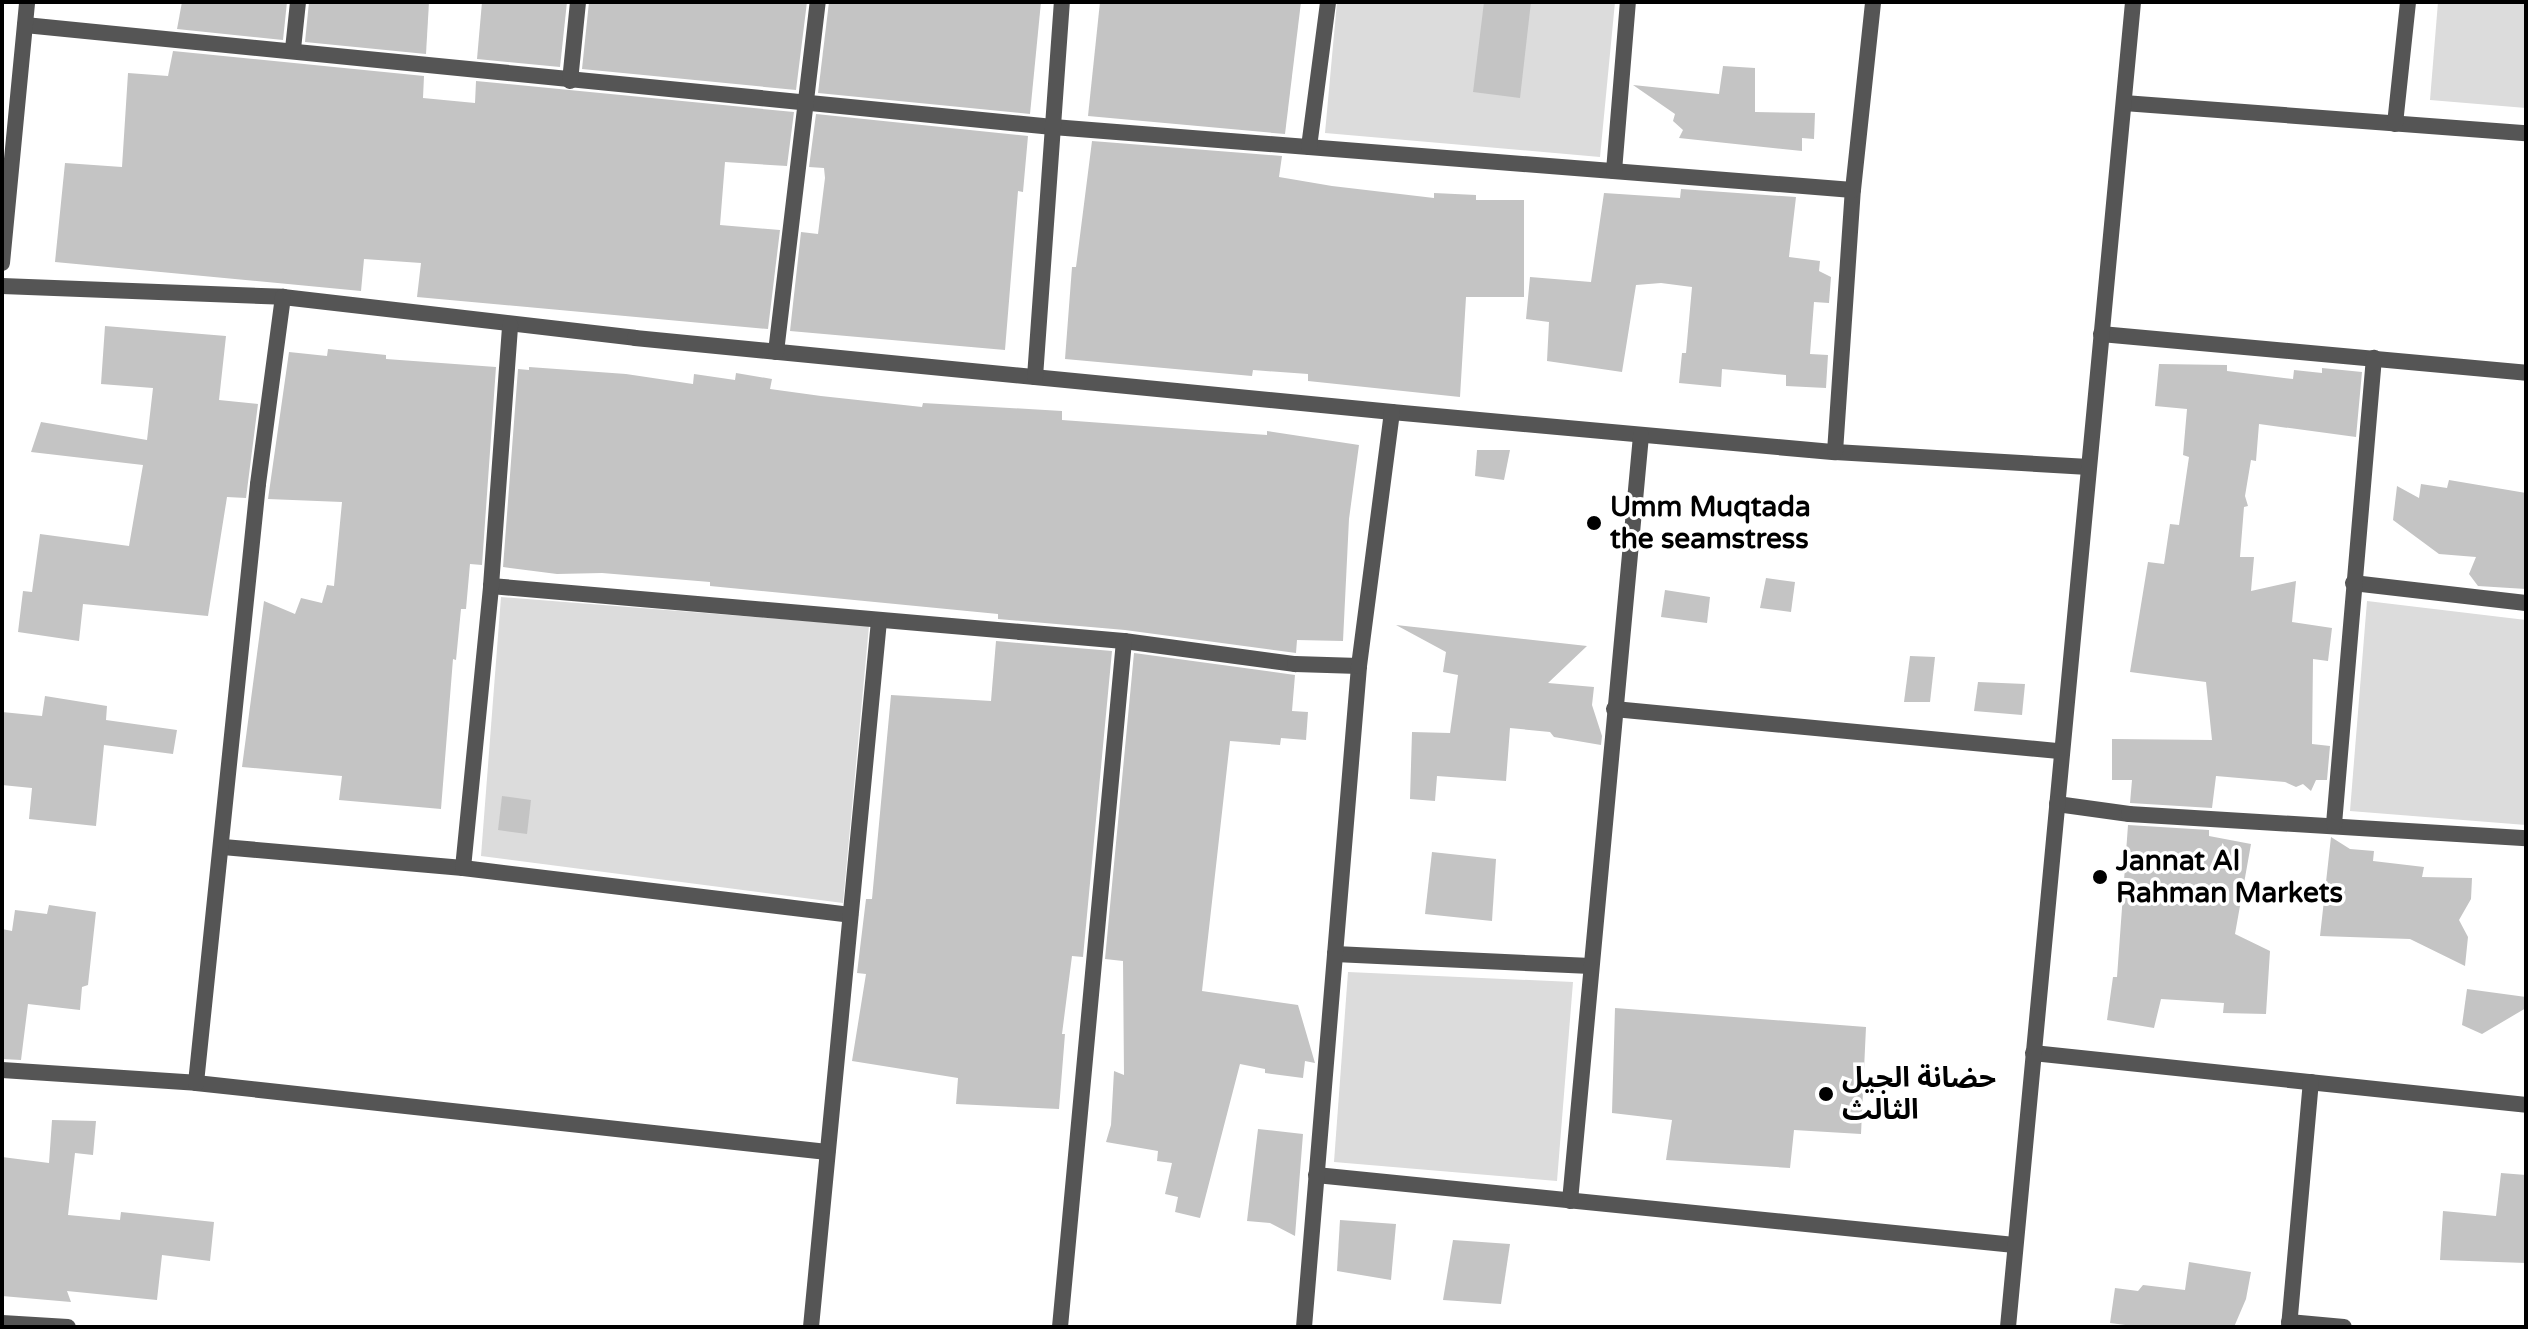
<!DOCTYPE html>
<html>
<head>
<meta charset="utf-8">
<style>
  body { margin:0 }
  #map { position:relative; width:2528px; height:1329px; overflow:hidden; background:#fff; font-family:"Varela Round","Noto Sans Arabic",sans-serif }
  div>[style] { position:absolute }
  [style*='--x'] { left:calc(var(--x)*1px); top:calc(var(--y)*1px); width:calc(var(--w)*1px); rotate:calc(var(--a)*1deg) }
  .green>* { inset:0; background:#dcdcdc }
  .building>* { inset:0; background:#c4c4c4 }
  .street>* { height:16px; margin:-8px; padding:0 8px; transform-origin:8px; border-radius:8px; background:#555 }
  .dots>* { width:22px; height:22px; translate:-50% -50%; box-sizing:border-box; border:4px solid #fff; border-radius:50% }
  span { translate:-50% -50%; white-space:nowrap; text-align:center; line-height:1.15; -webkit-text-stroke:7px #fff; paint-order:stroke }
  .poi-label { font-size:28px; color:#000; font-weight:700 }
  .left { translate:0 -50%; text-align:left }
  .frame { position:absolute; inset:0; border:4px solid #000; pointer-events:none }
</style>
</head>
<body>
<div id="map">
  <div class="green">
    <i style="clip-path:polygon(1337px 2px,1615px 2px,1600px 157px,1325px 133px)"></i>
    <i style="clip-path:polygon(2438px 2px,2526px 2px,2526px 108px,2430px 100px)"></i>
    <i style="clip-path:polygon(501px 597px,869px 626px,843px 903px,481px 856px)"></i>
    <i style="clip-path:polygon(2367px 601px,2526px 620px,2526px 825px,2350px 811px)"></i>
    <i style="clip-path:polygon(1348px 972px,1573px 982px,1557px 1181px,1334px 1162px)"></i>
  </div>
  <div class="building">
    <i style="clip-path:polygon(182px 2px,287px 2px,283px 40px,177px 29px)"></i>
    <i style="clip-path:polygon(309px 2px,429px 2px,426px 54px,305px 42px)"></i>
    <i style="clip-path:polygon(482px 2px,567px 2px,560px 67px,477px 59px)"></i>
    <i style="clip-path:polygon(589px 2px,807px 2px,796px 90px,582px 69px)"></i>
    <i style="clip-path:polygon(829px 2px,1041px 2px,1030px 114px,818px 93px)"></i>
    <i style="clip-path:polygon(1100px 2px,1301px 2px,1285px 134px,1088px 116px)"></i>
    <i style="clip-path:polygon(1484px 2px,1531px 2px,1520px 98px,1473px 92px)"></i>
    <i style="clip-path:polygon(173px 51px,424px 76px,423px 98px,475px 103px,476px 81px,794px 112px,787px 166px,725px 162px,720px 225px,780px 230px,768px 329px,417px 297px,421px 263px,364px 259px,361px 291px,55px 262px,65px 163px,122px 167px,128px 73px,168px 76px)"></i>
    <i style="clip-path:polygon(1723px 66px,1755px 68px,1755px 112px,1815px 113px,1814px 139px,1802px 138px,1802px 151px,1679px 138px,1683px 130px,1673px 121px,1675px 114px,1633px 85px,1719px 94px)"></i>
    <i style="clip-path:polygon(816px 114px,1028px 136px,1023px 192px,1018px 191px,1005px 350px,790px 331px,801px 232px,818px 234px,825px 178px,824px 168px,809px 167px)"></i>
    <i style="clip-path:polygon(1092px 141px,1282px 156px,1279px 177px,1332px 186px,1434px 198px,1434px 193px,1476px 195px,1476px 200px,1524px 200px,1524px 297px,1466px 297px,1460px 397px,1308px 381px,1308px 374px,1253px 370px,1252px 376px,1065px 359px,1072px 267px,1076px 267px)"></i>
    <i style="clip-path:polygon(1681px 189px,1796px 197px,1789px 257px,1820px 261px,1819px 271px,1831px 277px,1829px 303px,1814px 302px,1810px 354px,1828px 355px,1826px 388px,1786px 386px,1786px 375px,1722px 369px,1721px 387px,1679px 383px,1682px 353px,1686px 353px,1692px 287px,1661px 283px,1636px 285px,1622px 372px,1547px 361px,1549px 322px,1526px 319px,1530px 277px,1591px 282px,1604px 193px,1680px 198px)"></i>
    <i style="clip-path:polygon(105px 326px,226px 336px,219px 400px,258px 404px,246px 498px,227px 497px,208px 616px,83px 604px,79px 641px,18px 632px,23px 591px,32px 592px,40px 534px,129px 546px,143px 465px,31px 452px,41px 422px,147px 440px,153px 388px,101px 384px)"></i>
    <i style="clip-path:polygon(328px 349px,386px 355px,386px 359px,496px 367px,482px 565px,470px 564px,466px 609px,461px 609px,456px 660px,453px 659px,441px 809px,339px 800px,342px 776px,242px 767px,264px 601px,295px 614px,301px 598px,322px 603px,327px 585px,334px 586px,342px 502px,268px 499px,289px 352px,327px 356px)"></i>
    <i style="clip-path:polygon(2159px 364px,2227px 365px,2227px 371px,2293px 379px,2294px 370px,2322px 373px,2322px 368px,2362px 372px,2356px 437px,2259px 424px,2256px 461px,2251px 460px,2245px 496px,2248px 506px,2244px 507px,2240px 557px,2254px 557px,2251px 591px,2296px 581px,2292px 622px,2332px 628px,2328px 661px,2313px 659px,2312px 744px,2330px 746px,2327px 780px,2316px 780px,2311px 791px,2303px 784px,2296px 787px,2285px 782px,2216px 776px,2212px 808px,2130px 803px,2132px 780px,2112px 780px,2112px 739px,2212px 740px,2206px 682px,2130px 672px,2148px 562px,2164px 564px,2170px 524px,2179px 525px,2189px 457px,2183px 455px,2187px 409px,2155px 406px)"></i>
    <i style="clip-path:polygon(529px 367px,626px 374px,693px 384px,694px 374px,735px 380px,736px 373px,772px 379px,770px 389px,821px 396px,922px 407px,923px 403px,1062px 411px,1062px 420px,1267px 435px,1267px 431px,1359px 445px,1349px 519px,1343px 641px,1297px 640px,1296px 653px,1125px 630px,998px 619px,998px 614px,710px 586px,710px 582px,602px 573px,557px 574px,503px 567px,518px 369px,529px 370px)"></i>
    <i style="clip-path:polygon(1477px 450px,1510px 450px,1504px 480px,1475px 476px)"></i>
    <i style="clip-path:polygon(2449px 480px,2526px 493px,2526px 589px,2478px 586px,2469px 574px,2476px 557px,2439px 554px,2393px 520px,2397px 486px,2419px 498px,2421px 484px,2447px 488px)"></i>
    <i style="clip-path:polygon(1766px 578px,1795px 582px,1791px 612px,1760px 608px)"></i>
    <i style="clip-path:polygon(1665px 590px,1710px 597px,1707px 623px,1661px 617px)"></i>
    <i style="clip-path:polygon(1396px 625px,1587px 646px,1548px 683px,1594px 687px,1592px 705px,1602px 736px,1601px 745px,1554px 737px,1550px 732px,1510px 728px,1506px 781px,1437px 776px,1435px 801px,1410px 799px,1412px 732px,1450px 733px,1458px 675px,1443px 672px,1446px 652px)"></i>
    <i style="clip-path:polygon(996px 641px,1112px 651px,1083px 957px,1072px 956px,1062px 1034px,1065px 1034px,1059px 1109px,956px 1104px,958px 1078px,852px 1061px,866px 974px,857px 973px,866px 899px,872px 899px,891px 695px,991px 701px)"></i>
    <i style="clip-path:polygon(1134px 653px,1295px 675px,1292px 711px,1308px 712px,1306px 740px,1281px 738px,1280px 745px,1230px 741px,1202px 991px,1298px 1005px,1315px 1063px,1305px 1061px,1303px 1078px,1265px 1073px,1265px 1069px,1240px 1064px,1200px 1218px,1175px 1212px,1178px 1197px,1165px 1194px,1172px 1163px,1157px 1161px,1158px 1151px,1106px 1142px,1111px 1125px,1114px 1071px,1124px 1075px,1123px 961px,1105px 959px)"></i>
    <i style="clip-path:polygon(1910px 656px,1935px 657px,1930px 702px,1904px 702px)"></i>
    <i style="clip-path:polygon(1978px 682px,2025px 684px,2022px 715px,1974px 711px)"></i>
    <i style="clip-path:polygon(45px 696px,107px 706px,106px 720px,177px 730px,173px 754px,104px 745px,96px 826px,29px 819px,32px 788px,2px 785px,2px 712px,42px 716px)"></i>
    <i style="clip-path:polygon(502px 796px,531px 800px,527px 834px,498px 830px)"></i>
    <i style="clip-path:polygon(2128px 825px,2209px 830px,2209px 836px,2251px 844px,2235px 934px,2270px 951px,2266px 1014px,2223px 1013px,2224px 1003px,2161px 999px,2154px 1028px,2107px 1020px,2113px 977px,2117px 977px)"></i>
    <i style="clip-path:polygon(2331px 837px,2350px 849px,2374px 851px,2373px 861px,2424px 867px,2422px 877px,2472px 878px,2471px 899px,2459px 920px,2468px 937px,2465px 966px,2410px 939px,2320px 936px)"></i>
    <i style="clip-path:polygon(1432px 852px,1496px 859px,1492px 921px,1425px 914px)"></i>
    <i style="clip-path:polygon(49px 905px,96px 912px,88px 985px,82px 987px,80px 1010px,28px 1004px,21px 1060px,2px 1059px,2px 929px,12px 931px,15px 910px,47px 914px)"></i>
    <i style="clip-path:polygon(2467px 989px,2526px 997px,2526px 1008px,2482px 1034px,2462px 1025px)"></i>
    <i style="clip-path:polygon(1615px 1008px,1866px 1027px,1861px 1134px,1794px 1130px,1790px 1168px,1666px 1160px,1672px 1120px,1612px 1113px)"></i>
    <i style="clip-path:polygon(52px 1120px,96px 1121px,93px 1155px,75px 1153px,68px 1215px,120px 1220px,121px 1212px,214px 1222px,210px 1261px,162px 1255px,157px 1300px,67px 1291px,71px 1302px,2px 1296px,2px 1157px,49px 1163px)"></i>
    <i style="clip-path:polygon(1258px 1129px,1303px 1134px,1295px 1236px,1270px 1223px,1247px 1221px)"></i>
    <i style="clip-path:polygon(2501px 1173px,2526px 1175px,2526px 1263px,2440px 1260px,2443px 1211px,2496px 1216px)"></i>
    <i style="clip-path:polygon(1340px 1220px,1396px 1224px,1391px 1280px,1337px 1271px)"></i>
    <i style="clip-path:polygon(1453px 1240px,1510px 1244px,1501px 1304px,1443px 1300px)"></i>
    <i style="clip-path:polygon(2189px 1262px,2251px 1272px,2246px 1299px,2234px 1327px,2141px 1327px,2110px 1323px,2115px 1288px,2138px 1291px,2143px 1285px,2185px 1290px)"></i>
  </div>
  <div class="street">
    <i style="--x:25;--y:25;--w:1033;--a:5.67"></i>
    <i style="--x:1053;--y:127;--w:802;--a:4.5"></i>
    <i style="--x:293;--y:49;--w:47;--a:-83.9"></i>
    <i style="--x:570;--y:81;--w:79;--a:-84.2"></i>
    <i style="--x:2124;--y:103;--w:403;--a:4.3"></i>
    <i style="--x:2395;--y:124;--w:123;--a:-83.9"></i>
    <i style="--x:1309;--y:147;--w:146;--a:-82.5"></i>
    <i style="--x:1614;--y:171;--w:170;--a:-85.3"></i>
    <i style="--x:2;--y:263;--w:262;--a:-84.5"></i>
    <i style="--x:2;--y:286;--w:281;--a:2.2"></i>
    <i style="--x:283;--y:297;--w:354;--a:6.6"></i>
    <i style="--x:635;--y:338;--w:761;--a:5.58"></i>
    <i style="--x:1392;--y:412;--w:445;--a:5.2"></i>
    <i style="--x:1835;--y:452;--w:254;--a:3.4"></i>
    <i style="--x:2101;--y:334;--w:427;--a:5.2"></i>
    <i style="--x:776;--y:352;--w:353;--a:-83.2"></i>
    <i style="--x:1035;--y:377;--w:376;--a:-85.9"></i>
    <i style="--x:1835;--y:452;--w:263;--a:-86.1"></i>
    <i style="--x:1853;--y:190;--w:189;--a:-83.9"></i>
    <i style="--x:2353;--y:583;--w:174;--a:6.6"></i>
    <i style="--x:491;--y:586;--w:635;--a:4.97"></i>
    <i style="--x:1124;--y:641;--w:173;--a:7.7"></i>
    <i style="--x:1295;--y:664;--w:64;--a:1.8"></i>
    <i style="--x:1614;--y:709;--w:450;--a:5.4"></i>
    <i style="--x:2057;--y:804;--w:73;--a:7.9"></i>
    <i style="--x:2129;--y:814;--w:398;--a:3.5"></i>
    <i style="--x:2334;--y:824;--w:468;--a:-85.1"></i>
    <i style="--x:223;--y:847;--w:241;--a:5"></i>
    <i style="--x:463;--y:868;--w:390;--a:6.9"></i>
    <i style="--x:463;--y:868;--w:283;--a:-84.3"></i>
    <i style="--x:491;--y:586;--w:262;--a:-85.8"></i>
    <i style="--x:1335;--y:954;--w:256;--a:2.7"></i>
    <i style="--x:2033;--y:1053;--w:496;--a:6"></i>
    <i style="--x:2;--y:1070;--w:194;--a:3.8"></i>
    <i style="--x:196;--y:1083;--w:635;--a:6.24"></i>
    <i style="--x:196;--y:1083;--w:602;--a:-84.09"></i>
    <i style="--x:258;--y:484;--w:189;--a:-82.4"></i>
    <i style="--x:1316;--y:1175;--w:702;--a:5.72"></i>
    <i style="--x:1570;--y:1201;--w:769;--a:-84.7"></i>
    <i style="--x:2289;--y:1322;--w:55;--a:5.2"></i>
    <i style="--x:2;--y:1323;--w:66;--a:3.5"></i>
    <i style="--x:811;--y:1327;--w:709;--a:-84.5"></i>
    <i style="--x:1060;--y:1327;--w:689;--a:-84.67"></i>
    <i style="--x:1304;--y:1327;--w:663;--a:-85.24"></i>
    <i style="--x:1359;--y:666;--w:256;--a:-82.6"></i>
    <i style="--x:2008;--y:1327;--w:1331;--a:-84.61"></i>
    <i style="--x:2289;--y:1327;--w:246;--a:-84.9"></i>
  </div>
  <div class="dots">
    <i style="left:1594px;top:523px;background:#000"></i>
    <i style="left:2100px;top:877px;background:#000"></i>
    <i style="left:1826px;top:1094px;background:#000"></i>
  </div>
  <div class="poi-label">
    <span class="left" style="left:1610px;top:523px">Umm Muqtada<br>the seamstress</span>
    <span class="left" style="left:2116px;top:877px">Jannat Al<br>Rahman Markets</span>
    <span class="left" style="left:1842px;top:1094px">حضانة الجيل<br>الثالث</span>
  </div>
  <div class="frame"></div>
</div>
</body>
</html>
